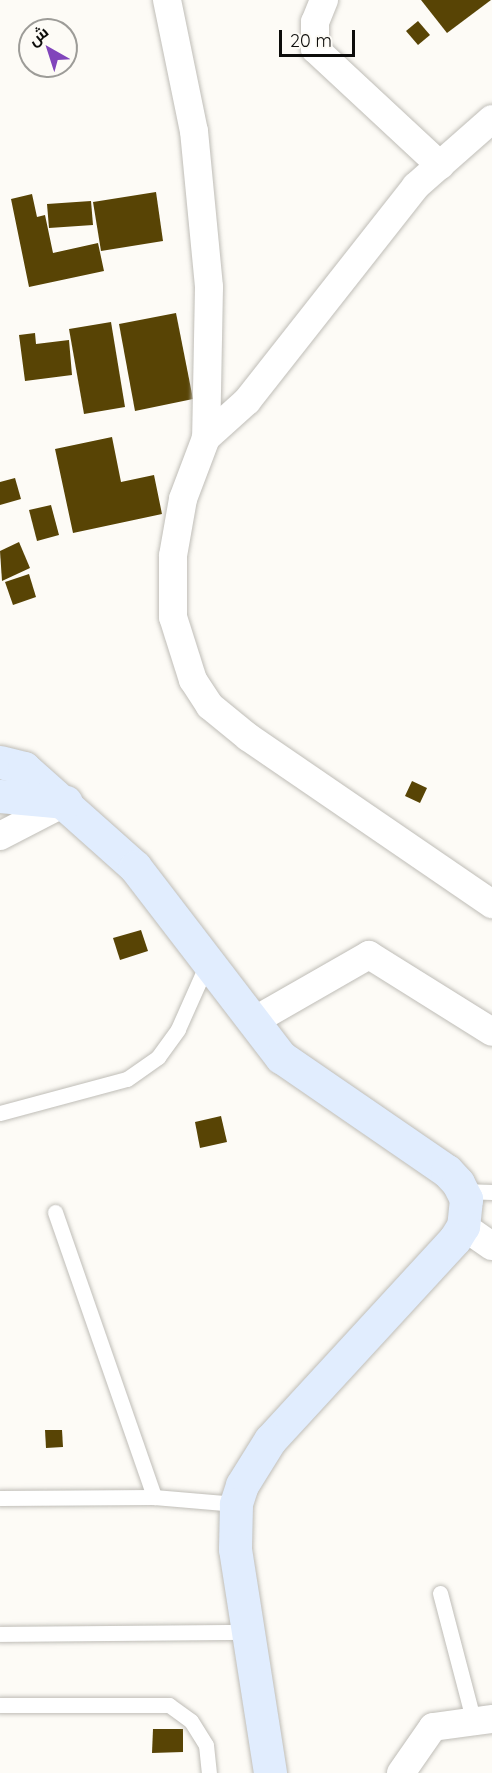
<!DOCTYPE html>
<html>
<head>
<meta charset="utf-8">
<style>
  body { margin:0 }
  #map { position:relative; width:492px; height:1773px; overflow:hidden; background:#fdfbf6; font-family:Quicksand,Cairo,sans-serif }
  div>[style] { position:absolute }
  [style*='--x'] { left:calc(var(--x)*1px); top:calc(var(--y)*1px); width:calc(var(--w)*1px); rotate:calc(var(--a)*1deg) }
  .building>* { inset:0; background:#584405 }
  .roads { filter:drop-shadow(0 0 2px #bfbdb7) drop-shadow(0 0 2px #bfbdb7) }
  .lane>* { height:15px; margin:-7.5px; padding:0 7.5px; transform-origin:7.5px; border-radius:7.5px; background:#fff }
  .street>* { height:28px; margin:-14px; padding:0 14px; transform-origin:14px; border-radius:14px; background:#fff }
  .secondary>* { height:33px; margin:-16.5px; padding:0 16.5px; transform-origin:16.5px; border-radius:16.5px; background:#e1edfe }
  span { translate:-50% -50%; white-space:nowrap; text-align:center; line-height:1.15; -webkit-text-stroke:6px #fdfbf6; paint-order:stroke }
  .north { position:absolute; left:18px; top:18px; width:60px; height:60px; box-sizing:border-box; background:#fdfbf6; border:2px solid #9d9c98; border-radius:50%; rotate:321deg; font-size:16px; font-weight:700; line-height:24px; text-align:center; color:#0d0d0b }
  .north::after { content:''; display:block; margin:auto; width:21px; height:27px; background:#8145bb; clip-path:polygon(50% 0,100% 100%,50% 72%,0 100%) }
  .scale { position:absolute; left:279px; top:30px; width:76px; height:27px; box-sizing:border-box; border:3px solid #0d0d0b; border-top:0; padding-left:8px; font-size:18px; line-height:21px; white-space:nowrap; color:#0d0d0b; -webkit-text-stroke:4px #fdfbf6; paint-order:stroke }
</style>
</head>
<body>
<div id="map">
  <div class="building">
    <i style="clip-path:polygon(421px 0,491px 0,447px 33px)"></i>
    <i style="clip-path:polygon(418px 21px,430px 35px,418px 45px,406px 31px)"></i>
    <i style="clip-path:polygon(156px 192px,163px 241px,101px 251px,93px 202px)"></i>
    <i style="clip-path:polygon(32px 194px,37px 217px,45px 215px,53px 253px,98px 243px,104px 271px,29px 287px,11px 199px)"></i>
    <i style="clip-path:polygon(91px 201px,93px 225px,49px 228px,47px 204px)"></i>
    <i style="clip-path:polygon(176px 313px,193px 399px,135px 411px,119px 324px)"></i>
    <i style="clip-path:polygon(111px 322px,125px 407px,84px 414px,69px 329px)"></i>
    <i style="clip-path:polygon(35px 333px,36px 344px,69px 340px,72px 375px,25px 381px,19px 335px)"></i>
    <i style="clip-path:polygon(112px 437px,121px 482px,154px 475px,162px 514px,73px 533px,55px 449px)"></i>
    <i style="clip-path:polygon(15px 478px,21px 499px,0 505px,0 482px)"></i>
    <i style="clip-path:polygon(51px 505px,59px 535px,37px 541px,29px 510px)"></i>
    <i style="clip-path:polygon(19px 542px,30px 568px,2px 581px,0 551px)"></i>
    <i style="clip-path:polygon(29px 574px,36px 597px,13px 605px,5px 582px)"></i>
    <i style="clip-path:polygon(412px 781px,427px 788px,420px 803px,405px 796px)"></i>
    <i style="clip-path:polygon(141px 930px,148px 951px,120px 960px,113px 938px)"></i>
    <i style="clip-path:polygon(221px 1116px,227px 1142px,200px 1148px,195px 1122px)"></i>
    <i style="clip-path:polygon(45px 1430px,62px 1430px,63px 1447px,46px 1448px)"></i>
    <i style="clip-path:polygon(153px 1729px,183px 1729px,183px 1752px,152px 1753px)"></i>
  </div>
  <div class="roads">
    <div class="lane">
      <i style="--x:0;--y:1113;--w:131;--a:-15"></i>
      <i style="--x:127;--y:1079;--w:38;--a:-35"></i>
      <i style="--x:158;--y:1057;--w:34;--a:-54"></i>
      <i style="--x:178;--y:1029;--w:71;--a:-66"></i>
      <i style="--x:462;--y:1191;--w:30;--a:2"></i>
      <i style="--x:55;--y:1212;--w:302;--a:70.8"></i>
      <i style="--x:0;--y:1498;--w:154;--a:-0.4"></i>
      <i style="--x:154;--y:1497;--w:82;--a:4.9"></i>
      <i style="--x:440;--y:1593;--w:130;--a:75.3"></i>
      <i style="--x:0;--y:1634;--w:248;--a:-0.5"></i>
      <i style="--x:0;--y:1705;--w:169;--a:0"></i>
      <i style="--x:169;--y:1705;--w:27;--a:36"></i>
      <i style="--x:191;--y:1721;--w:28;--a:58"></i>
      <i style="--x:206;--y:1745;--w:28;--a:84"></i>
    </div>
    <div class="street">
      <i style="--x:167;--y:0;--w:134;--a:78.4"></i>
      <i style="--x:194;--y:131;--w:157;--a:84.5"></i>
      <i style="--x:209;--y:287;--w:151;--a:91.1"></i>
      <i style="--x:206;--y:438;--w:65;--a:110.7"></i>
      <i style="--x:183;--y:499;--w:58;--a:100"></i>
      <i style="--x:173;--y:556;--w:61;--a:90"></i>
      <i style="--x:173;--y:617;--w:66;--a:72.4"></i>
      <i style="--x:193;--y:680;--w:31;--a:57"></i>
      <i style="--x:210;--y:706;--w:49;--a:39.2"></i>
      <i style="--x:248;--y:737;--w:296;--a:34.4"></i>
      <i style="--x:324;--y:0;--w:24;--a:112"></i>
      <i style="--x:315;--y:22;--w:27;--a:90"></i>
      <i style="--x:315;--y:49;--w:171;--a:42.9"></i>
      <i style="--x:206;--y:438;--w:55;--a:-42.1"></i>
      <i style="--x:247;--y:401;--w:273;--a:-51.8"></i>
      <i style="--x:416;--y:186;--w:101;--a:-41.4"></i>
      <i style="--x:0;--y:836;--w:74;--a:-27.3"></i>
      <i style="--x:252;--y:1022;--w:135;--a:-29.8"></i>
      <i style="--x:369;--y:955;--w:145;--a:32"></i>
      <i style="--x:463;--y:1226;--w:35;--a:35"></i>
      <i style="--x:401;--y:1773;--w:56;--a:-55.2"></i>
      <i style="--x:433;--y:1727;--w:60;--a:-7.7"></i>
    </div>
    <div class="secondary">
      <i style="--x:0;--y:762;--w:25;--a:14"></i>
      <i style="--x:24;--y:768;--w:149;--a:41.7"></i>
      <i style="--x:135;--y:867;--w:240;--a:52.5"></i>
      <i style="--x:281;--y:1057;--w:201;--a:34.5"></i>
      <i style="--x:447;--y:1171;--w:16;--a:47"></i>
      <i style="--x:458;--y:1183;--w:18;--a:63"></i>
      <i style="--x:466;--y:1199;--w:27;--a:96"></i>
      <i style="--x:463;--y:1226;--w:15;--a:122"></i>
      <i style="--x:455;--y:1239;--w:273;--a:132.6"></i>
      <i style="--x:270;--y:1440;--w:53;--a:121.9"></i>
      <i style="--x:242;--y:1485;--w:20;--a:108"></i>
      <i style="--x:236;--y:1504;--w:45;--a:91.3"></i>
      <i style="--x:235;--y:1549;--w:227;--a:81.1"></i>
      <i style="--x:0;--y:796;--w:66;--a:5.2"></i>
    </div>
  </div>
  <div class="north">ش</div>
  <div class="scale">20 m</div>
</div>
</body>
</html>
